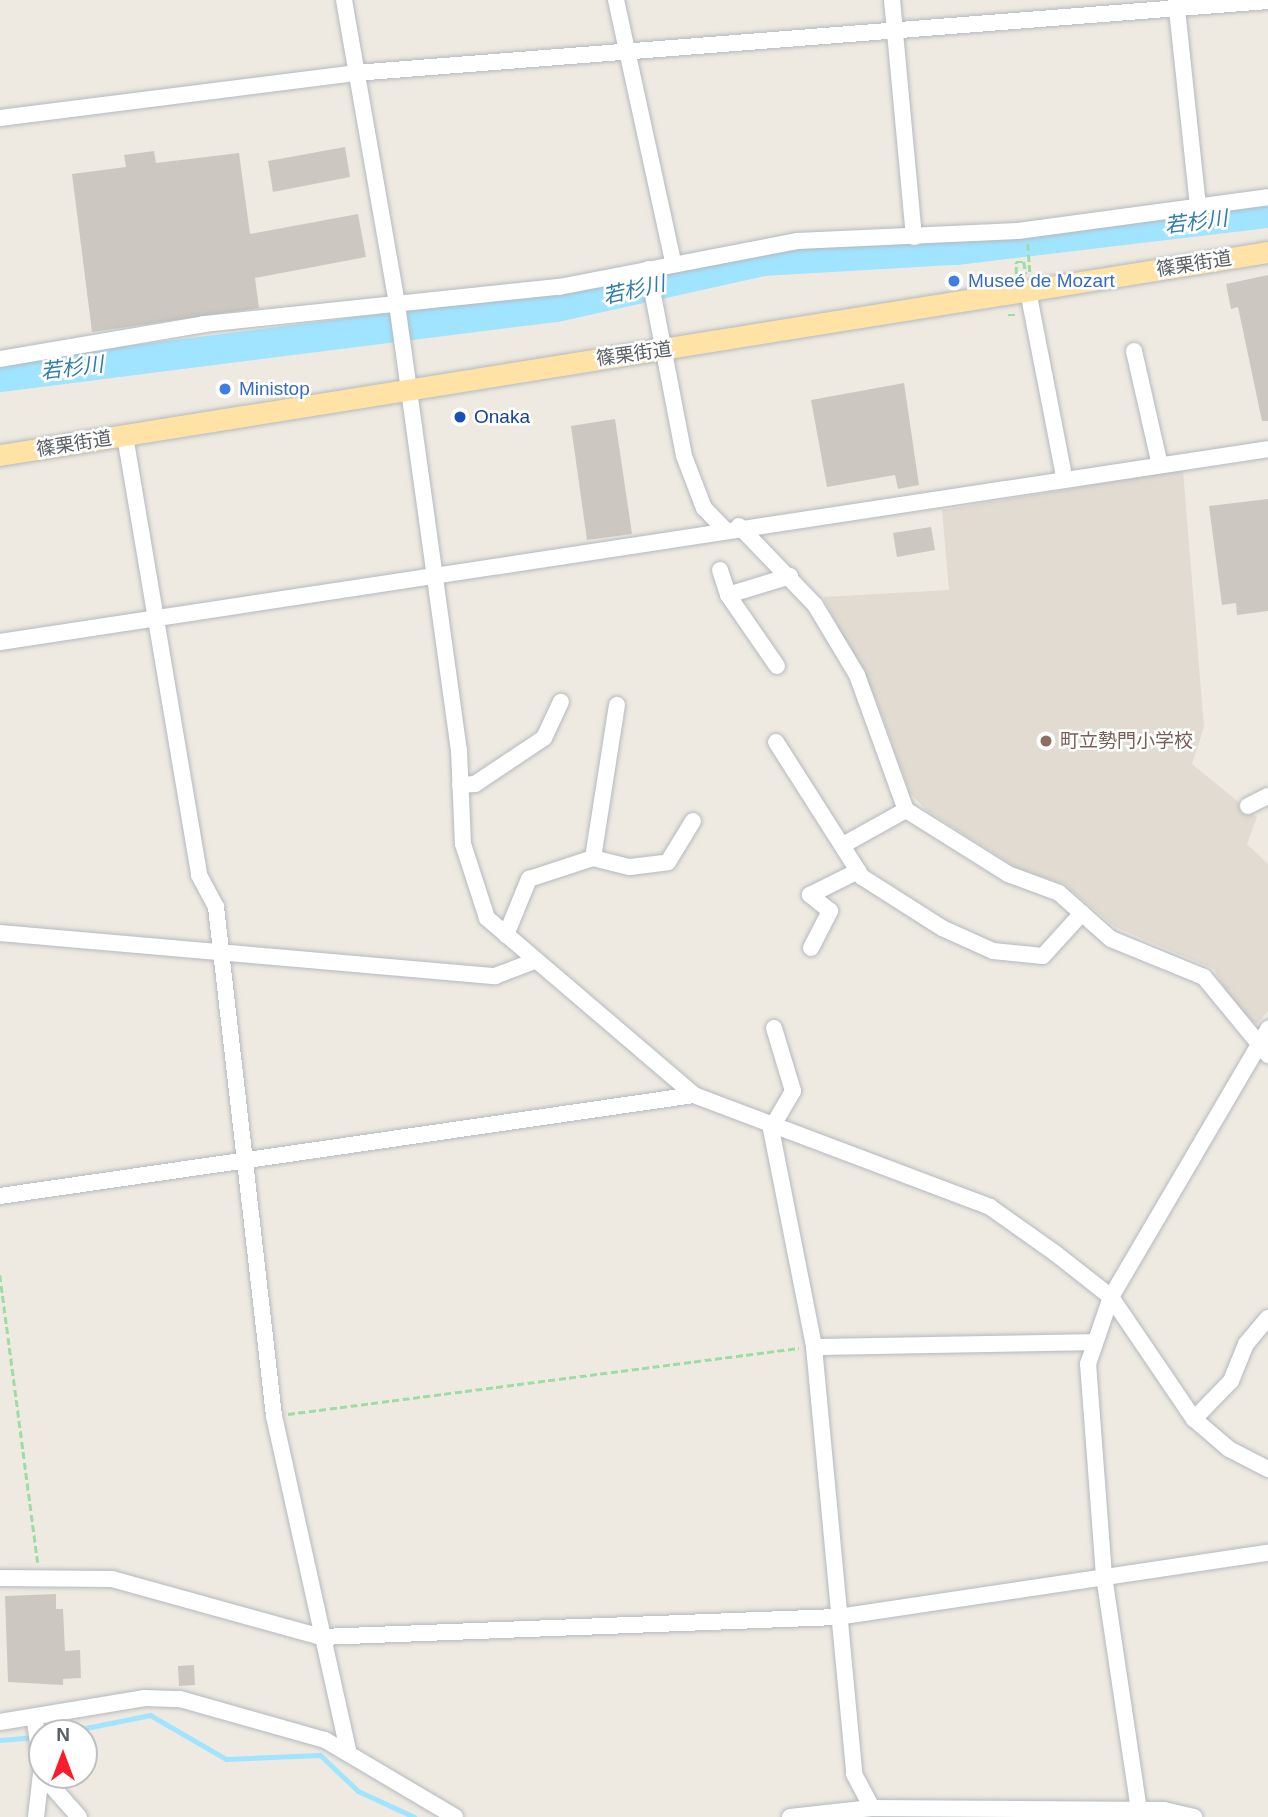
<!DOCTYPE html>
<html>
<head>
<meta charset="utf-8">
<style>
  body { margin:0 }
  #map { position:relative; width:1268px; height:1817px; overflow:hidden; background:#efeae1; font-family:Helvetica,"Noto Sans JP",sans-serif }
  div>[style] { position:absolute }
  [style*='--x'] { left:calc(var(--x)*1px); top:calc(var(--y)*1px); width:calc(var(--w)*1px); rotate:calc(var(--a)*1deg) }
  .education>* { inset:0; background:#e1dbd2 }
  .stream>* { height:5px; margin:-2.5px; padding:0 2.5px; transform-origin:2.5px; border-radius:2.5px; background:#a1e4ff }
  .river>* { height:30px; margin:-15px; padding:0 15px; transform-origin:15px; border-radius:15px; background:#a1e4ff }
  .building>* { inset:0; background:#ccc7c0 }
  .path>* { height:2.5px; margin-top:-1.25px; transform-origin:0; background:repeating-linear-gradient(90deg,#9ddca4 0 7px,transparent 0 10.5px) }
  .roads { filter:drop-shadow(0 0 2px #b4b9be) drop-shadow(0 0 2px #b4b9be) }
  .minor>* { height:16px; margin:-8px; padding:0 8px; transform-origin:8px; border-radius:8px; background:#fff }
  .major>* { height:21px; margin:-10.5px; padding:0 10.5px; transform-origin:10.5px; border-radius:10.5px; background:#ffe3a6 }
  .dots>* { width:19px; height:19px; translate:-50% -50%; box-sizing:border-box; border:4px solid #fff; border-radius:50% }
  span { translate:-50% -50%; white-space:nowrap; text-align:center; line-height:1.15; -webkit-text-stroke:5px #fff; paint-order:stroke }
  .street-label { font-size:19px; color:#5a6064 }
  .shop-label { font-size:19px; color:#366cbe }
  .left { translate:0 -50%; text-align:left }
  .transit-label { font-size:19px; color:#164399 }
  .education-label { font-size:19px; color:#785e54 }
  .water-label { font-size:21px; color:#2f7ca9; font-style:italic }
  .north { position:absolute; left:28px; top:1719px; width:70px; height:70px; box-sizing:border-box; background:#fff; border:2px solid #bdbfc1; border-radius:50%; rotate:0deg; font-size:19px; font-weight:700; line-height:28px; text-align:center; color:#5a6064 }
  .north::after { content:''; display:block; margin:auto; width:24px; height:32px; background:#fb1b2b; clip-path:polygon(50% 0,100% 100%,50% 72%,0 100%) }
</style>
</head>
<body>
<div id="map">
  <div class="education">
    <i style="clip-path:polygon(1183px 470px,1204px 727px,1192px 764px,1257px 817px,1247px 844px,1268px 864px,1268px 1011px,1257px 1024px,1235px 1009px,1214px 969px,1115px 927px,1064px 884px,1020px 870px,926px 810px,910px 793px,877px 701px,823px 597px,949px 590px,942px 510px)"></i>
  </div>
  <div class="stream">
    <i style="--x:61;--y:1733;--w:91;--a:-11.4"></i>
    <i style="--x:150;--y:1715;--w:88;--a:30.1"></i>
    <i style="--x:226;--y:1759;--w:94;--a:-2.4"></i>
    <i style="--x:320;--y:1755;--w:52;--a:43.5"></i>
    <i style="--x:358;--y:1791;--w:62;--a:24.9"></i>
    <i style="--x:0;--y:1740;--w:35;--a:-5"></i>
  </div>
  <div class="river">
    <i style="--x:0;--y:377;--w:560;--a:-7.18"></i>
    <i style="--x:556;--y:307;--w:212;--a:-12.5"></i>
    <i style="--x:763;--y:261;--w:193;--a:-3.3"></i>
    <i style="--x:956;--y:250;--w:314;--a:-6.8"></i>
  </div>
  <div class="building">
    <i style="clip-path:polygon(345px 147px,350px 177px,273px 192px,268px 161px)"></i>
    <i style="clip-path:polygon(154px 151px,156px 163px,239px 153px,250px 234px,358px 214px,366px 257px,255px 278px,259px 308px,92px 332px,72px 174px,126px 167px,124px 155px)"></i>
    <i style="clip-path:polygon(1268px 275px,1268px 421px,1262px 421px,1238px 307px,1231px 309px,1226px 284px)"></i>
    <i style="clip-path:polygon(904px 383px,919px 485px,898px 489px,895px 475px,827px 487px,811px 400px)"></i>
    <i style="clip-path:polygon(615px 419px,632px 534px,587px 540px,571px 426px)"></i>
    <i style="clip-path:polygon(1268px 499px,1268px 611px,1237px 615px,1236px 603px,1222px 605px,1209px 506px)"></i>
    <i style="clip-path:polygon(931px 527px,935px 550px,897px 557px,893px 533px)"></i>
    <i style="clip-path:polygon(56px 1594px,56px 1609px,63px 1609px,65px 1651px,80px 1650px,81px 1678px,63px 1679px,63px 1685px,8px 1682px,5px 1596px)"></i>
    <i style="clip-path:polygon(194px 1665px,195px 1685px,179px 1686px,178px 1666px)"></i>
  </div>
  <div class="path">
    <i style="--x:1028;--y:244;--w:28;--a:86"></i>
    <i style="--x:1016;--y:274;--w:12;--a:-90"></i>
    <i style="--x:1016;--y:262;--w:8;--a:0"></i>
    <i style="--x:1024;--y:262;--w:12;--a:81"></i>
    <i style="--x:1008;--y:315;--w:8;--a:0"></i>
    <i style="--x:0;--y:1275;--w:290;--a:82.5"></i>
    <i style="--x:288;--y:1414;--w:515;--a:-7.36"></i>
  </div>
  <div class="roads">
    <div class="minor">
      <i style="--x:344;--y:0;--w:309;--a:80.1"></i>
      <i style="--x:397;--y:304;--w:450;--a:82.1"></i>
      <i style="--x:459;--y:750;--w:94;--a:87.6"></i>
      <i style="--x:463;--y:844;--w:78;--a:72"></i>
      <i style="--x:487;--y:918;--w:272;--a:40.5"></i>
      <i style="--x:694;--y:1095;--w:316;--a:20.7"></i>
      <i style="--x:990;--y:1207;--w:80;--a:35.3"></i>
      <i style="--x:1055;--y:1253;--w:71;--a:38.2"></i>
      <i style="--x:1111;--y:1297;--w:148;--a:55.8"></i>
      <i style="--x:1194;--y:1419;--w:46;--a:40.6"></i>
      <i style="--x:1229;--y:1449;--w:44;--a:27.1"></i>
      <i style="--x:616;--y:0;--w:268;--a:77.7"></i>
      <i style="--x:892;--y:0;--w:238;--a:84.7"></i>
      <i style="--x:1176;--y:0;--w:207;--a:83.9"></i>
      <i style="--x:0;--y:118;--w:358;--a:-7.2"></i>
      <i style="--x:355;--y:73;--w:916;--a:-4.51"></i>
      <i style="--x:648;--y:269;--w:190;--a:79.1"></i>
      <i style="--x:684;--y:456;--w:56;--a:69"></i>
      <i style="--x:704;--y:508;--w:28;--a:46"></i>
      <i style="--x:1028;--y:291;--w:188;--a:79"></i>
      <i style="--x:1134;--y:351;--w:117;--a:77.2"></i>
      <i style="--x:0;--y:359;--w:207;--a:-9.7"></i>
      <i style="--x:204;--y:324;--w:357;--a:-6"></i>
      <i style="--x:559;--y:287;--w:242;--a:-10.9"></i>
      <i style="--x:797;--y:241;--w:221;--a:-2.6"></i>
      <i style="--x:1018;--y:231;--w:252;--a:-7.7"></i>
      <i style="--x:125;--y:436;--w:445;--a:80.4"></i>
      <i style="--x:199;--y:875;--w:36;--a:62"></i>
      <i style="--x:216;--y:907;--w:512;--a:83.5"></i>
      <i style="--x:274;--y:1416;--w:343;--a:77.5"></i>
      <i style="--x:739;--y:526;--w:110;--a:46.1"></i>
      <i style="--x:815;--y:605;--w:82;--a:59"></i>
      <i style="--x:857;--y:675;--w:144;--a:70.1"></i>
      <i style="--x:906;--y:810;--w:120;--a:32.1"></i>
      <i style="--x:1008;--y:874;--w:54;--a:20.4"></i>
      <i style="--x:1059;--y:893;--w:69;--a:41.5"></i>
      <i style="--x:1111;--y:939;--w:100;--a:22.2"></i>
      <i style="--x:1204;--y:977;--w:101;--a:50.6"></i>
      <i style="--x:720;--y:570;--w:26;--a:72"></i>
      <i style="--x:0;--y:642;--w:1283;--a:-8.65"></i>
      <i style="--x:777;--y:666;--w:86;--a:-124.6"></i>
      <i style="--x:728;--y:595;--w:65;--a:-17"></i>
      <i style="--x:776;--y:742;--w:160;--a:57.5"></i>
      <i style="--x:862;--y:877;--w:95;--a:32.5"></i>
      <i style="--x:942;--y:928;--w:56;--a:24.3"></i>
      <i style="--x:993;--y:951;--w:50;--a:5.7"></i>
      <i style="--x:1043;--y:956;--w:58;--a:-47.8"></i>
      <i style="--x:460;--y:785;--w:15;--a:-4"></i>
      <i style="--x:475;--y:784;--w:83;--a:-33.7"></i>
      <i style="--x:544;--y:738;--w:40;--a:-65"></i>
      <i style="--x:1248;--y:806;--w:22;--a:-27"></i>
      <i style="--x:843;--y:845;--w:72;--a:-29.1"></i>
      <i style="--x:593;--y:858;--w:155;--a:-81.1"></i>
      <i style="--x:0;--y:933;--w:497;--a:5"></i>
      <i style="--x:495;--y:976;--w:42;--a:-21"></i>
      <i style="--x:506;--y:935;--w:61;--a:-67.7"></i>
      <i style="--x:529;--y:879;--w:67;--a:-18.2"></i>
      <i style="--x:593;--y:858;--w:38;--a:14"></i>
      <i style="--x:630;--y:867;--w:38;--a:-7"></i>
      <i style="--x:668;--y:862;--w:48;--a:-58.6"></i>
      <i style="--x:811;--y:948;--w:42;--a:-62.8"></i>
      <i style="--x:830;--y:911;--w:26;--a:-141"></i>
      <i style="--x:810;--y:895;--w:54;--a:-26.6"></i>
      <i style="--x:774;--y:1028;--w:66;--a:73.2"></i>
      <i style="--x:793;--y:1091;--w:44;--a:120.1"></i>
      <i style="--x:771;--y:1129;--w:222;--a:78.8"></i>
      <i style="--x:814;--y:1347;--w:429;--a:84.6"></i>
      <i style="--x:854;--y:1774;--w:38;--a:62"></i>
      <i style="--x:0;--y:1196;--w:701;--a:-8.28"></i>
      <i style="--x:814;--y:1347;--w:278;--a:-1"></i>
      <i style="--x:1194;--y:1419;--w:53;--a:-45.8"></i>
      <i style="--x:1231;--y:1381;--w:40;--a:-68"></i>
      <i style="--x:1246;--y:1344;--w:34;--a:-50"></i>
      <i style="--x:0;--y:1578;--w:112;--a:0.5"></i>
      <i style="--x:112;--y:1579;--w:217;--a:15.5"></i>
      <i style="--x:321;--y:1637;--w:517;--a:-2.22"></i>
      <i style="--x:838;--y:1617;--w:435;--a:-8.5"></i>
      <i style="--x:35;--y:1721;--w:53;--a:82.5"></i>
      <i style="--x:0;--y:1722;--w:147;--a:-9.4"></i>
      <i style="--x:145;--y:1698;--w:35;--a:2"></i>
      <i style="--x:180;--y:1699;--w:151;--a:15.8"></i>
      <i style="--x:325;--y:1740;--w:151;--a:30.6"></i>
      <i style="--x:42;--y:1775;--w:56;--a:48.6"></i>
      <i style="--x:36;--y:1817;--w:44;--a:-83.5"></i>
      <i style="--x:790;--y:1817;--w:82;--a:-6.3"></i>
      <i style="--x:872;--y:1808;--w:292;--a:0.4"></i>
      <i style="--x:1164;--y:1810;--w:31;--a:13"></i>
      <i style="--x:1140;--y:1817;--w:244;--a:-98.5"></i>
      <i style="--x:1104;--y:1576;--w:213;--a:-94.3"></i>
      <i style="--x:1088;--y:1364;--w:71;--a:-71.1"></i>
      <i style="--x:1111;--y:1297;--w:311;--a:-59.6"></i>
    </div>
    <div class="major">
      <i style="--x:0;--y:455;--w:1284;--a:-9.1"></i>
    </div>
  </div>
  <div class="dots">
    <i style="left:954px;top:281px;background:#3f7fe0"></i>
    <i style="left:225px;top:389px;background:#3f7fe0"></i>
    <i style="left:460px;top:417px;background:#1a4fb4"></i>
    <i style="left:1046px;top:741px;background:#8d6e63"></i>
  </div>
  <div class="street-label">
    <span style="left:1194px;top:264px;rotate:-9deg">篠栗街道</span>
    <span style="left:634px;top:354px;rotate:-8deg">篠栗街道</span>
    <span style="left:74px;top:444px;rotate:-9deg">篠栗街道</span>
  </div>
  <div class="shop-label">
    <span class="left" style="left:968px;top:281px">Museé de Mozart</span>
    <span class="left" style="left:239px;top:389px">Ministop</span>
  </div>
  <div class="transit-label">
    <span class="left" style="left:474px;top:417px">Onaka</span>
  </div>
  <div class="education-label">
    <span class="left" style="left:1060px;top:741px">町立勢門小学校</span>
  </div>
  <div class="water-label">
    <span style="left:1196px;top:222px;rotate:-7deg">若杉川</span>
    <span style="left:634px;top:290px;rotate:-13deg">若杉川</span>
    <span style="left:72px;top:368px;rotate:-7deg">若杉川</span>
  </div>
  <div class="north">N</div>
</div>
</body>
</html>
